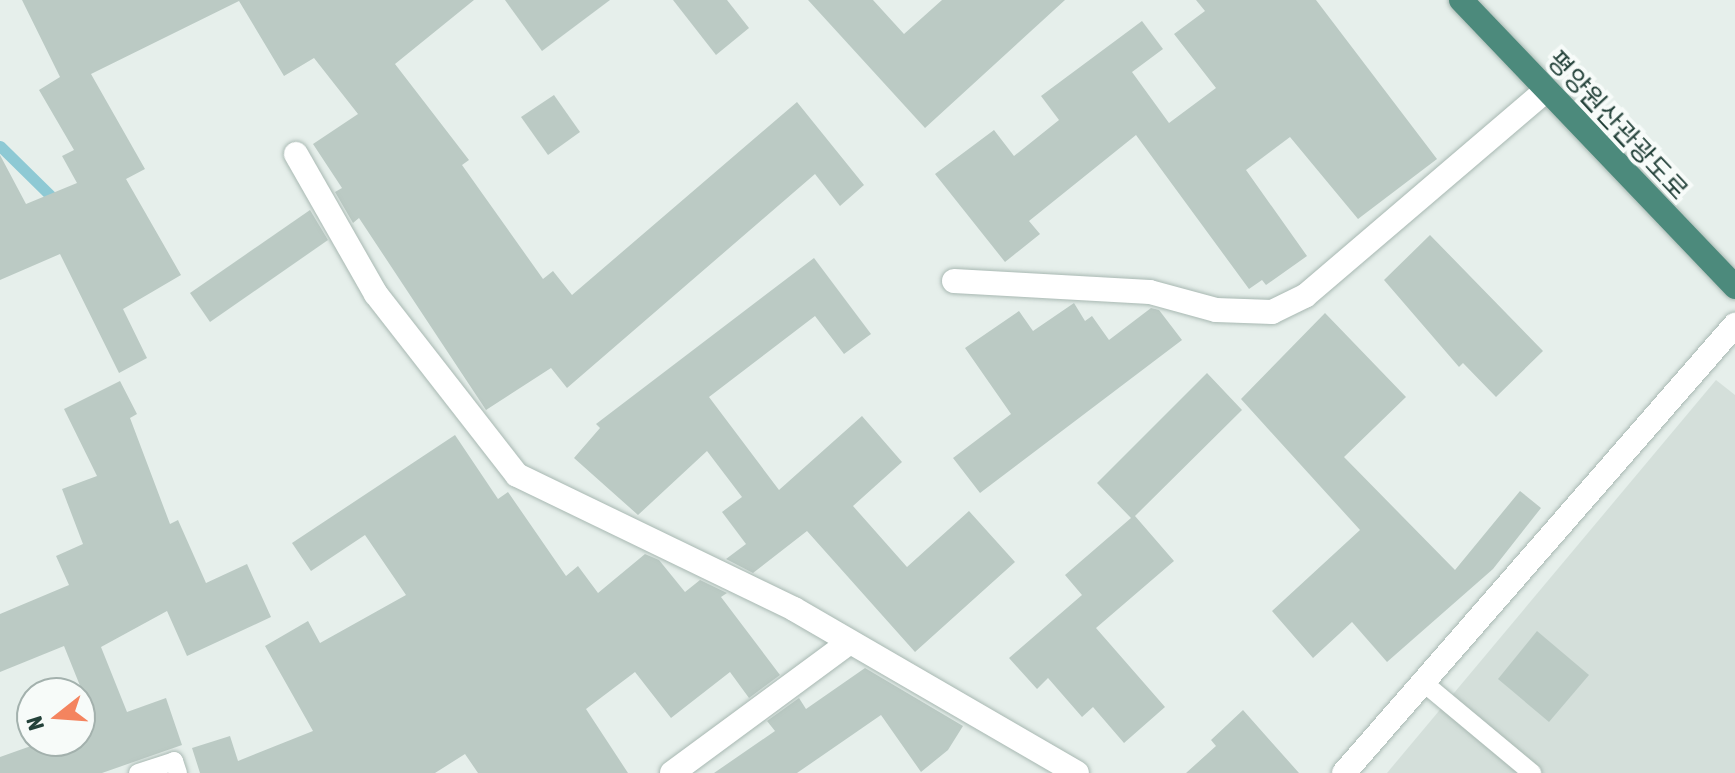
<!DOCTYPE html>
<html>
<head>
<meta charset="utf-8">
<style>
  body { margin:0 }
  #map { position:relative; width:1735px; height:773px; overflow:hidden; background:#e6efeb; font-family:"Asap Condensed","Noto Sans KR",sans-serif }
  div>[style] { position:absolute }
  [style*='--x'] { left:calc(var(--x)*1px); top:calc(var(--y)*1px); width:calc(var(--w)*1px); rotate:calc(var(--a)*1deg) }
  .built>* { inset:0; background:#d4dfda }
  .stream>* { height:11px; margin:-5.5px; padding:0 5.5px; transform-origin:5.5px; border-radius:5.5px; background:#8ec9d4 }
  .building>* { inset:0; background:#bbcac4 }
  .roads { filter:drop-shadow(0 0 2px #a8b8b2) drop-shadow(0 0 2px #a8b8b2) }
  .service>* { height:18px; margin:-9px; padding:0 9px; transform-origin:9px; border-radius:9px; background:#fff }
  .minor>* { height:24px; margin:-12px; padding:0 12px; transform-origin:12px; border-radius:12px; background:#fff }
  .trunk>* { height:24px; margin:-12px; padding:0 12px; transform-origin:12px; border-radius:12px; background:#4c8a7c }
  span { translate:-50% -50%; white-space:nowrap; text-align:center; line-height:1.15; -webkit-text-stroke:8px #f7fbf9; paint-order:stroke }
  .street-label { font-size:26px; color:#24423a }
  .north { position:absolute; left:16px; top:677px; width:80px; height:80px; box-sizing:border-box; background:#f7fbf9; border:2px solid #a3b1ad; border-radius:50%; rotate:253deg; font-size:22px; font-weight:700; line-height:32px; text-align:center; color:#24423a }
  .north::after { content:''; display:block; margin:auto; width:28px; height:36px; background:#f4845f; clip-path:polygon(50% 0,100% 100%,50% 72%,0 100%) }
</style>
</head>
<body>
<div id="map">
  <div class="built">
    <i style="clip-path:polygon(1716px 380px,1735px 395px,1735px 773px,1387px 773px)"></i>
  </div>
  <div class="stream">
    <i style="--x:0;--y:146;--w:81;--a:44.5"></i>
  </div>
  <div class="building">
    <i style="clip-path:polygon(22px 0,474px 0,395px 64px,469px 160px,462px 165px,543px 279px,553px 271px,572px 295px,797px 102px,864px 185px,840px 206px,815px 174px,567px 388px,551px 368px,486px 410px,359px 218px,353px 223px,335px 192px,342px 188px,313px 144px,358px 114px,314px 58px,284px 76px,239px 1px,91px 74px,145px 169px,126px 179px,181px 275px,123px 309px,147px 358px,119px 373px,60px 254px,0 280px,0 155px,26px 204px,77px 183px,62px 156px,74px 150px,39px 90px,60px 77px)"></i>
    <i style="clip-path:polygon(505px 0,610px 0,542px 51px)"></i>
    <i style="clip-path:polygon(673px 0,727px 0,749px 28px,716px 55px)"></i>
    <i style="clip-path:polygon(808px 0,873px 0,904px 34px,942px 0,1065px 0,925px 128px)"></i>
    <i style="clip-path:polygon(1196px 0,1316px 0,1437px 159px,1358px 219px,1290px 137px,1246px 170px,1307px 256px,1266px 285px,1262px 280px,1249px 289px,1136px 135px,1029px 221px,1040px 234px,1005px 262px,935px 174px,994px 130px,1014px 156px,1059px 120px,1041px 96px,1142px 21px,1163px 49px,1132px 72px,1169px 123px,1216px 88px,1174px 34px,1205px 11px)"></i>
    <i style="clip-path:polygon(554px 95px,580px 132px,548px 155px,521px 117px)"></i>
    <i style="clip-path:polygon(310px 210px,328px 240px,210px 322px,190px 293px)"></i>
    <i style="clip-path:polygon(1430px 235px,1543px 351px,1496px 397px,1463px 363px,1459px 367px,1384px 280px)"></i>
    <i style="clip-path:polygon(814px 258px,871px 334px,844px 354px,815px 316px,709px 397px,779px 490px,862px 416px,902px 462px,853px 506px,907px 567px,969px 511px,1015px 562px,915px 652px,807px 531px,753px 573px,726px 559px,746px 544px,722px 512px,742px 497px,707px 451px,638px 515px,574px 458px,600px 428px,596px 424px)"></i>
    <i style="clip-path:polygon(1074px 303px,1085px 321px,1092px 316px,1109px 340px,1151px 308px,1159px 310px,1182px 340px,980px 493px,953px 458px,1011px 414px,965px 348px,1019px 311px,1033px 331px)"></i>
    <i style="clip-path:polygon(1325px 313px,1406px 397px,1344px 457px,1455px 570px,1520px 491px,1541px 508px,1493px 569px,1387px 662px,1352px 622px,1313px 658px,1272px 611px,1360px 530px,1241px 399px)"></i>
    <i style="clip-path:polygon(1207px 373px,1242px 410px,1135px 516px,1174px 561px,1096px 628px,1165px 707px,1124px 743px,1093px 707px,1082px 717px,1048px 678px,1037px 689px,1009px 658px,1082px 595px,1065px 575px,1131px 518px,1097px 483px)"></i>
    <i style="clip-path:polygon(120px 381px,137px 414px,130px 418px,170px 524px,178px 520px,206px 583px,247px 564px,271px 617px,187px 656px,167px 611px,101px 647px,127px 712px,166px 698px,182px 745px,102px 773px,0 773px,0 757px,45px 741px,80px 741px,80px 729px,95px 723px,64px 646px,0 672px,0 614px,69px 585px,56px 556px,83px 544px,62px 489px,97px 476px,64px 409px)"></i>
    <i style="clip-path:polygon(455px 435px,498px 499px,508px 492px,566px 576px,578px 566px,598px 593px,645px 554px,659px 560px,685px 592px,700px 580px,727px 593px,721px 597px,780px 675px,749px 698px,730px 672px,671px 718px,635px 672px,586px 709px,628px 773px,478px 773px,465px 754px,435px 773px,200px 773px,192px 748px,230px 736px,238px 761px,313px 731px,265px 646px,308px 621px,320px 643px,406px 595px,365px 535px,311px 571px,292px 543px)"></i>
    <i style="clip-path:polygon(1537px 631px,1589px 675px,1549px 722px,1498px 679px)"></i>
    <i style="clip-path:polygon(865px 668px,963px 726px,948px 750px,921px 772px,881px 715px,797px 773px,714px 773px,775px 731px,767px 721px,799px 698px,806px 709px)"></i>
    <i style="clip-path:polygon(1243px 710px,1299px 773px,1186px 773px,1216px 746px,1211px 740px)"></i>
  </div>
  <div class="roads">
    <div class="service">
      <i style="--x:1424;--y:683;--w:141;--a:39.8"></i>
      <i style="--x:138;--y:773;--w:38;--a:-18"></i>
      <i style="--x:174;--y:761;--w:13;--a:72"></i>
    </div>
    <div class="minor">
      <i style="--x:296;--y:154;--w:161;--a:60.3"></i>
      <i style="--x:376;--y:294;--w:229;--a:52.1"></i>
      <i style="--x:517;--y:475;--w:308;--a:25.8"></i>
      <i style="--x:794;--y:609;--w:327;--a:30.1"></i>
      <i style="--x:954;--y:281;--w:196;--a:3.2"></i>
      <i style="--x:1150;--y:292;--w:68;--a:15.3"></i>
      <i style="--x:1216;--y:310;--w:56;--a:2"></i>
      <i style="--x:1272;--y:312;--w:37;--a:-26"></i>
      <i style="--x:1305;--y:296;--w:316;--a:-40.5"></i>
      <i style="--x:672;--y:773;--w:217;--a:-36.4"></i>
      <i style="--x:1344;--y:773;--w:595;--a:-48.89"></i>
    </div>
    <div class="trunk">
      <i style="--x:1461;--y:0;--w:397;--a:46.3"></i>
    </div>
  </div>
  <div class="street-label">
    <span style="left:1617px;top:126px;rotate:47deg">평양원산관광도로</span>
  </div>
  <div class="north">N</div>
</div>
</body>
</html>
